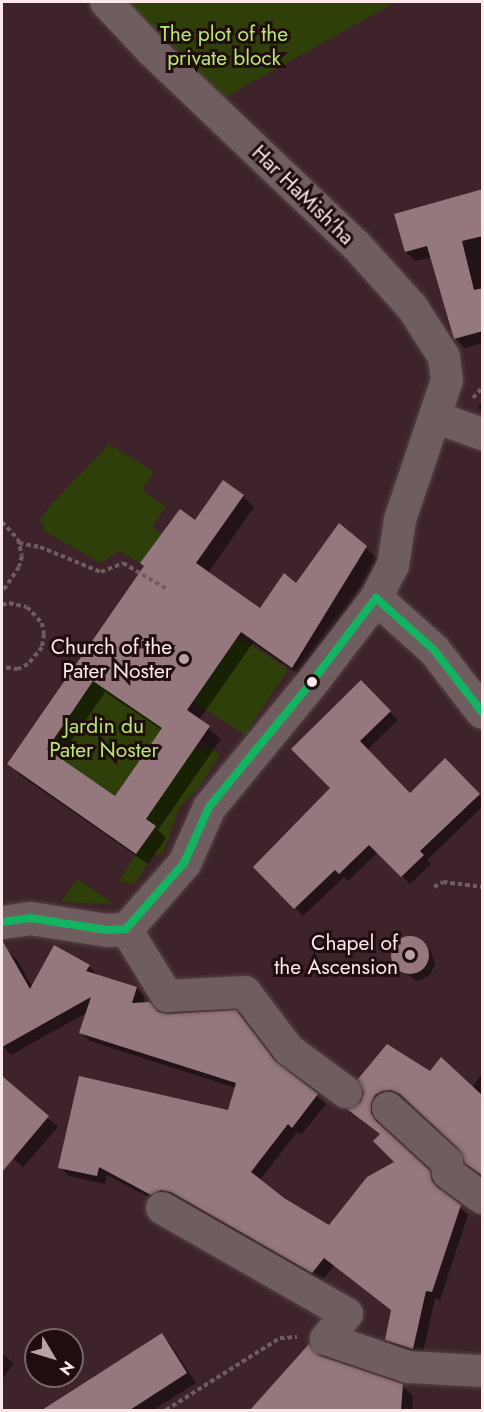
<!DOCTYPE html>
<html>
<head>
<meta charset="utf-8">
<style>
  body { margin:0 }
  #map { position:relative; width:484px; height:1412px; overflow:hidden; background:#3e242a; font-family:Jost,sans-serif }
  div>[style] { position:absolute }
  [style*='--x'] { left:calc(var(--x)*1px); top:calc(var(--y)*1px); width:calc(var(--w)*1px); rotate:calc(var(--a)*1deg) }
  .green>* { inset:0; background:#2e3f09 }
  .shadow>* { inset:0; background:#0007 }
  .building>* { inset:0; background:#95787e }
  .round { border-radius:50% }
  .path>* { height:4px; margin-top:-2px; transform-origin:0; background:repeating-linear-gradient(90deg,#6f5d60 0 4.5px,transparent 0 7.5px) }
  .roads { filter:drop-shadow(0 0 2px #564246) drop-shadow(0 0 2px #564246) }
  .street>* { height:32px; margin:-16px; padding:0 16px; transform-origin:16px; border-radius:16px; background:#705d60 }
  .secondary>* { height:33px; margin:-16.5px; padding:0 16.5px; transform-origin:16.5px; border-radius:16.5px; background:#705d60 }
  .bus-1>* { height:8px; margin:-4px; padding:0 4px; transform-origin:4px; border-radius:4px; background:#13b361 }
  .dots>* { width:16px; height:16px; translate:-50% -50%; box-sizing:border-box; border:3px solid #210c10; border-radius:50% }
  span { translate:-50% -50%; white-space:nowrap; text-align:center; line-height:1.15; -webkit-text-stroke:6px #210c10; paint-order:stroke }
  .park-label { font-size:21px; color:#b4ea6d }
  .street-label { font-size:21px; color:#fce8eb }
  .poi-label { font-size:21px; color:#fce8eb }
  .right { translate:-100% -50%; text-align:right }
  .frame { position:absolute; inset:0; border:3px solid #fce8eb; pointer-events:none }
  .north { position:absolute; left:24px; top:1328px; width:60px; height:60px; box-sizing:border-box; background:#210c10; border:2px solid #796468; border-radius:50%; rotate:128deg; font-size:16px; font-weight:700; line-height:24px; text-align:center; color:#fce8eb }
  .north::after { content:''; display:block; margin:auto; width:21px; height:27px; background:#baa3a7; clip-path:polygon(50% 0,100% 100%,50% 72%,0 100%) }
</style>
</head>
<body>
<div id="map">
  <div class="green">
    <i style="clip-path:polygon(120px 2px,396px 2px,215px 103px)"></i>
    <i style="clip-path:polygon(109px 444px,154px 472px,142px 490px,166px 507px,152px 526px,161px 534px,140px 563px,119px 551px,101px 563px,44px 531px,43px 523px,39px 521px,52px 504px)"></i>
    <i style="clip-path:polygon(238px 637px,288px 669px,245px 735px,193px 702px)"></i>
    <i style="clip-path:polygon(93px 681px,162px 728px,115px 796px,47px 749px)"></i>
    <i style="clip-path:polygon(184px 736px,202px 751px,208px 746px,220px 755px,200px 786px,179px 808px,163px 854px,153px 855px,135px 884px,119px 881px,140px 848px,132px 815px)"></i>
    <i style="clip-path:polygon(77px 879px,115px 904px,61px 902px)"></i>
  </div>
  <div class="shadow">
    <i style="clip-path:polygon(482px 191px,482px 343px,465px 348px,455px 338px,432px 257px,416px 261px,406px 252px)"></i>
    <i style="clip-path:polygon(482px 402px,482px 412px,478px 407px)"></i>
    <i style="clip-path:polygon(evenodd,243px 496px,254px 507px,208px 573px,260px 610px,296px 585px,339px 525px,378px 559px,304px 678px,253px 643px,199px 720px,221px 739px,158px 830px,166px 838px,148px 864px,20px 775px,9px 763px,195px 522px,243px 496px,105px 692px,162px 730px,115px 798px,59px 759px,105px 692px)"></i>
    <i style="clip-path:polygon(361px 683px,398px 720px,367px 750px,410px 795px,445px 761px,482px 799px,482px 807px,427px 860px,431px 864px,410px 884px,378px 852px,348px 881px,344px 877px,303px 916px,255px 867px,332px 788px)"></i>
    <i style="clip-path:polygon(413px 937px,431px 951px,435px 965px,429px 976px,417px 981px,395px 966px,392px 951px,399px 941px)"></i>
    <i style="clip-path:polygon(8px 951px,17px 960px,33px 988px,89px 966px,97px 976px,137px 988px,145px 997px,143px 1004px,159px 1013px,168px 1015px,236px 1012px,279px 1066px,326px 1104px,301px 1135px,297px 1132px,260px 1180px,283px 1199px,329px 1227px,396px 1163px,381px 1135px,350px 1110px,362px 1103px,365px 1093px,430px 1073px,472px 1088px,482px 1073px,482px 1177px,466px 1162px,461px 1149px,410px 1103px,401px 1098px,391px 1099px,379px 1113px,379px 1123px,383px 1130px,438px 1181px,440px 1192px,468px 1215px,440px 1300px,435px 1298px,422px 1357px,395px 1348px,387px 1340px,393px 1311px,334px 1265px,322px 1281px,181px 1201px,171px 1198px,160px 1203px,107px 1175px,105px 1184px,69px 1176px,60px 1167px,229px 1112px,236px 1088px,90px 1041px,81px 1032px,88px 1012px,11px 1055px,2px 1045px,2px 955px)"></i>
    <i style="clip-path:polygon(2px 1078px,58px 1127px,23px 1167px,2px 1149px)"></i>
    <i style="clip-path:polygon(161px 1335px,171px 1345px,196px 1383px,153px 1410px,45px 1410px)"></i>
    <i style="clip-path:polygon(2px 1353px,14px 1364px,2px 1379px)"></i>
    <i style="clip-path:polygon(320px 1358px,402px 1386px,413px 1396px,412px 1410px,253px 1409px)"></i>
  </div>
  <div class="building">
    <i style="clip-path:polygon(483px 189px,483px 236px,462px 241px,474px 290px,483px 288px,483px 331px,454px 339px,427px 246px,405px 252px,394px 214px)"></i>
    <i style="clip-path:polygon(evenodd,223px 480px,244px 495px,196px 563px,260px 608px,284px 573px,296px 583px,339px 523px,367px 546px,292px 668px,241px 632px,187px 710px,210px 726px,146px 819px,156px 826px,136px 854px,7px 764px,144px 566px,140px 563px,180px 509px,195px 520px,223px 480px,93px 681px,162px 728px,115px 796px,47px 749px,93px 681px)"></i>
    <i style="clip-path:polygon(361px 680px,391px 711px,360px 741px,410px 793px,445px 758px,480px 794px,420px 851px,424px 855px,401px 877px,369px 845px,339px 874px,335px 870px,294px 909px,253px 867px,330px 788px,291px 749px)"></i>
    <i class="round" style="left:391px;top:936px;width:38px;height:38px"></i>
    <i style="clip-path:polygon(2px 940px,30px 989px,54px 945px,90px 965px,86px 971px,137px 987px,132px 1003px,150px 1002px,158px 1012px,168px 1014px,236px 1010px,275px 1061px,318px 1094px,292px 1128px,288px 1124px,251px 1172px,284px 1198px,329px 1225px,367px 1177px,394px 1162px,373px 1141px,380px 1134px,347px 1109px,361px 1102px,364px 1093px,358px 1079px,387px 1044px,430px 1071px,441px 1057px,483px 1096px,483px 1176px,465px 1163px,459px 1149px,400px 1094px,391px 1090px,382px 1091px,375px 1095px,371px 1104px,371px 1113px,376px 1121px,430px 1171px,432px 1181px,437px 1187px,461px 1205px,432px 1292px,426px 1291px,413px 1349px,385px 1340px,391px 1310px,324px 1258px,312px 1273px,171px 1192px,161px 1190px,151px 1195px,99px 1167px,97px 1176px,58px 1168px,79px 1076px,228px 1110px,236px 1083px,79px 1033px,91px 997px,2px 1047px)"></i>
    <i style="clip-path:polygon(2px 1076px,49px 1116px,2px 1172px)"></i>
    <i style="clip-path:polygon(162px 1333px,187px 1373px,130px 1410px,42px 1410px)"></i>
    <i style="clip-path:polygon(309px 1344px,320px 1356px,403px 1384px,401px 1410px,250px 1410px)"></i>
  </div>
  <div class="path">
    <i style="--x:473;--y:398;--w:13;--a:-48"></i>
    <i style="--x:2;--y:522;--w:23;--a:47"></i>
    <i style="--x:18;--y:539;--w:17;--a:77"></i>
    <i style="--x:22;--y:556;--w:11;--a:105"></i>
    <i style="--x:19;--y:567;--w:30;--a:124"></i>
    <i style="--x:19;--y:543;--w:21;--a:11"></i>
    <i style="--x:40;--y:547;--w:66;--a:22.3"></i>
    <i style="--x:101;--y:572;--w:24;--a:-22"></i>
    <i style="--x:123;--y:563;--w:51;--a:30.6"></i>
    <i style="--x:2;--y:605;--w:7;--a:-16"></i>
    <i style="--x:9;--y:603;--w:18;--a:13"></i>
    <i style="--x:27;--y:607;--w:22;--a:47"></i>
    <i style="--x:42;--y:623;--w:11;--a:80"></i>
    <i style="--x:44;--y:634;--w:13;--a:99"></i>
    <i style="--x:42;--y:647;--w:22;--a:129"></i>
    <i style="--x:28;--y:664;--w:11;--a:153"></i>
    <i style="--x:18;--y:669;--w:16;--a:-173"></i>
    <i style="--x:434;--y:887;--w:10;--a:-29"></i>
    <i style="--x:443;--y:882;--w:39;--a:7"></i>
    <i style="--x:166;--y:1410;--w:135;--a:-32.3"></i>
    <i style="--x:280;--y:1338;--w:17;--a:-3"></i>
  </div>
  <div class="roads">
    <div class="street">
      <i style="--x:106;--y:2;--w:67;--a:46.8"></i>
      <i style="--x:152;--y:51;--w:280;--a:43.6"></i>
      <i style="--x:355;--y:244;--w:85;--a:47.9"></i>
      <i style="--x:412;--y:307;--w:59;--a:57.4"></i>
      <i style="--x:444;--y:357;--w:23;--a:83"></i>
      <i style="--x:447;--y:380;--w:148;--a:108.6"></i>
      <i style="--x:400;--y:520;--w:46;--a:98.8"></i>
      <i style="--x:393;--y:565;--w:37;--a:117"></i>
      <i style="--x:435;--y:417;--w:50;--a:19.9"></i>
      <i style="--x:126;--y:929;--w:79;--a:58.5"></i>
      <i style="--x:167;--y:996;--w:78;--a:-2.9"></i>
      <i style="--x:245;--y:992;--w:73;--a:52.8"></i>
      <i style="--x:289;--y:1050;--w:71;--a:36.4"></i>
      <i style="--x:388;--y:1108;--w:80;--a:42.5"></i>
      <i style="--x:447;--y:1162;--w:11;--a:85"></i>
      <i style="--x:448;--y:1173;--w:42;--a:36.3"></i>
      <i style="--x:162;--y:1208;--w:213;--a:29.8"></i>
      <i style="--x:347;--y:1314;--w:33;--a:130"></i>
      <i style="--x:326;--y:1339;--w:87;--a:18.9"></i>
      <i style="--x:408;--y:1367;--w:74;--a:3.1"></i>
    </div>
    <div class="secondary">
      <i style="--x:2;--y:922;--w:28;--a:-8"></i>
      <i style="--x:30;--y:918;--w:78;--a:8.9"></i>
      <i style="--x:107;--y:930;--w:19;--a:-3"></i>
      <i style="--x:126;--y:929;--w:88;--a:-48.7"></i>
      <i style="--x:184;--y:863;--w:61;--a:-65.9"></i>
      <i style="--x:209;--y:807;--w:166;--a:-50.6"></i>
      <i style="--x:314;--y:679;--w:102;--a:-52.6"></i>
      <i style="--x:376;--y:598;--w:78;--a:41.9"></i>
      <i style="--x:434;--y:650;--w:78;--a:52.3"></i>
    </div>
  </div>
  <div class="bus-1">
    <i style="--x:2;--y:922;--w:28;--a:-8"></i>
    <i style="--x:30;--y:918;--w:78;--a:8.9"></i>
    <i style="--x:107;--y:930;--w:19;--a:-3"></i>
    <i style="--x:126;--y:929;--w:88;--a:-48.7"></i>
    <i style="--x:184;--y:863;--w:61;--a:-65.9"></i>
    <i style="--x:209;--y:807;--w:166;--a:-50.6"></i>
    <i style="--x:314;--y:679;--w:102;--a:-52.6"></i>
    <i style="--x:376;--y:598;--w:78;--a:41.9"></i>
    <i style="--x:434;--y:650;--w:78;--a:52.3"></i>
  </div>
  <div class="dots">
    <i style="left:184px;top:659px;background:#baa3a7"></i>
    <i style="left:312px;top:682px;background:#fce8eb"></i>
    <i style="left:410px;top:955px;background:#baa3a7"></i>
  </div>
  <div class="park-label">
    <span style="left:224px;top:46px">The plot of the<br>private block</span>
    <span style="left:104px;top:738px">Jardin du<br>Pater Noster</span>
  </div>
  <div class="street-label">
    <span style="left:303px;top:195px;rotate:44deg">Har HaMish'ha</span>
  </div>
  <div class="poi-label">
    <span class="right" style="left:172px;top:659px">Church of the<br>Pater Noster</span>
    <span class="right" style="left:398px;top:955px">Chapel of<br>the Ascension</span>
  </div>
  <div class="frame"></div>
  <div class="north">N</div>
</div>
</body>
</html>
